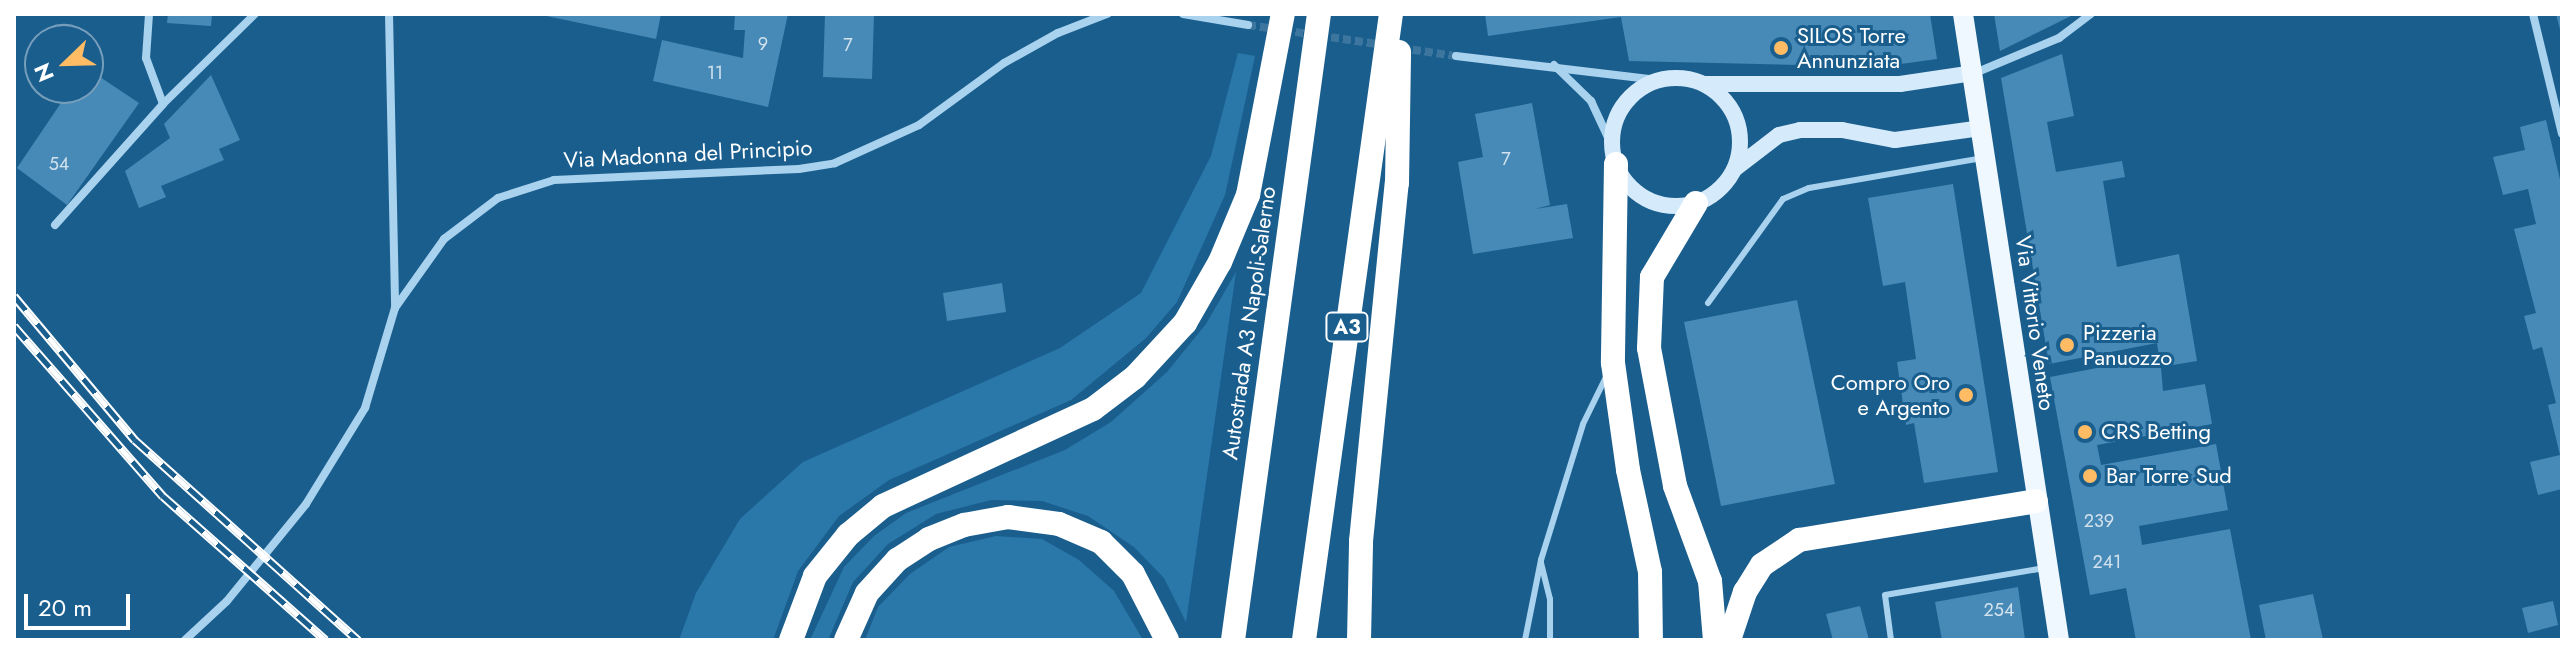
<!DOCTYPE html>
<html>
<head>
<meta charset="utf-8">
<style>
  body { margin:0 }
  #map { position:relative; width:2576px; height:654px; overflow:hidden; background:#1a5e8e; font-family:Jost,sans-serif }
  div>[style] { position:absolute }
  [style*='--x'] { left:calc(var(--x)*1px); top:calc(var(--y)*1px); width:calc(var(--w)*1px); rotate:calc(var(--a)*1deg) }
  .green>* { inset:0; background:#2a78aa }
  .building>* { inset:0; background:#478ab8 }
  .minor-tunnel>* { height:8px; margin-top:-4px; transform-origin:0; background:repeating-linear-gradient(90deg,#3c769f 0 8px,transparent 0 12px) }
  .service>* { height:6px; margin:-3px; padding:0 3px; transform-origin:3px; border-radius:3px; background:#a8d2ee }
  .minor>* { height:8px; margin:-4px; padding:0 4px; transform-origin:4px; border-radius:4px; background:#a8d2ee }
  .secondary>* { height:16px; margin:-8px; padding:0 8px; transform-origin:8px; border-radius:8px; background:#d5eafa }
  .secondary>.ring { margin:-8px; padding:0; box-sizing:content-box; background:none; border:16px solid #d5eafa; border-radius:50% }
  .primary>* { height:20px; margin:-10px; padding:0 10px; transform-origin:10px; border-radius:10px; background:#eff8ff }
  .motorway>* { height:24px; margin:-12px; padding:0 12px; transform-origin:12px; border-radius:12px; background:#fff }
  .rail>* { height:9px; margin-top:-4.5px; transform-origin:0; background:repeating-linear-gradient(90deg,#1a5e8e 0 18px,#fff 0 36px); box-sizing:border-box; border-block:2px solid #fff }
  .dots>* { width:22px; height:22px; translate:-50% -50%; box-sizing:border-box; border:4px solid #1a5e8e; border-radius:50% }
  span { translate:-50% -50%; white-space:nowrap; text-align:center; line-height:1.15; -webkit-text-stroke:6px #1a5e8e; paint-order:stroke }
  .number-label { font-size:18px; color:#d1e2ed }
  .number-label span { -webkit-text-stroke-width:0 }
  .shield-label span { padding:2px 6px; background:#1a5e8e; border:2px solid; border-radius:6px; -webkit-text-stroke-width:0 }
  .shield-label { font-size:20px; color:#fff; font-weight:700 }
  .poi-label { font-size:22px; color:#fff }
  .left { translate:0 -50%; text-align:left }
  .right { translate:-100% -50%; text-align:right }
  .street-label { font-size:22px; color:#fff }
  .frame { position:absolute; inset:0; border:16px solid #fff; pointer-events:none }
  .north { position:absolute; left:24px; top:24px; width:80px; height:80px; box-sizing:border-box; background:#1a5e8e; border:2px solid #769ebb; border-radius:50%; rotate:247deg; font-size:22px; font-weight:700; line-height:32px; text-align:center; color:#fff }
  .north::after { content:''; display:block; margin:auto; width:28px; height:36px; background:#ffbc65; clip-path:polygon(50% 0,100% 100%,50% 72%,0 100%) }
  .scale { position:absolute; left:24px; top:594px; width:106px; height:36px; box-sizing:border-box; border:4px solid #fff; border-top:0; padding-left:10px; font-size:24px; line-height:28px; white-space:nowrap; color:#fff; -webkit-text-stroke:6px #1a5e8e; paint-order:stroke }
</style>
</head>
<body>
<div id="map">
  <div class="green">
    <i style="clip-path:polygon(1238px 53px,1255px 56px,1225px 195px,1177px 302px,1146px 338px,1071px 400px,889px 480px,839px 516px,798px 571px,773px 640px,679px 640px,696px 593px,740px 519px,803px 462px,1060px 348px,1141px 293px,1211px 156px)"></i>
    <i style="clip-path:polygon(1236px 272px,1186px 622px,1164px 578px,1134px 547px,1088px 516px,1042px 501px,991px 500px,936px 514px,888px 544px,853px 582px,828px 640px,810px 640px,844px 567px,874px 536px,906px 513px,1065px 450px,1111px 422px,1167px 372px,1206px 324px)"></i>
    <i style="clip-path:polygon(996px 536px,1042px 539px,1079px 560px,1114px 591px,1143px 640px,865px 640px,878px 607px,910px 574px,949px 547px)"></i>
  </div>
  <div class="building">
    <i style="clip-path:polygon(168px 14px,212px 14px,211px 26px,167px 23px)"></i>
    <i style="clip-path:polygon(537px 14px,661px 14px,656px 39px)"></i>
    <i style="clip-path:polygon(735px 14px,788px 14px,768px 107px,653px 81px,662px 40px,743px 58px,745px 30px,734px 30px)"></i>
    <i style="clip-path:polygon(825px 14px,874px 14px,872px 79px,823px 77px)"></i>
    <i style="clip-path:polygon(1485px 14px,1930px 14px,1937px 59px,1879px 67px,1629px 61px,1621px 17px,1488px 36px)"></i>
    <i style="clip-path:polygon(1994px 14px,2075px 14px,2000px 51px)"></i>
    <i style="clip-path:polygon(2556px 14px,2562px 14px,2562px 33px,2561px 33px)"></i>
    <i style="clip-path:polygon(2062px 54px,2074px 116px,2047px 122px,2056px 172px,2122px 161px,2125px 177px,2103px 181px,2117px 267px,2179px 254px,2197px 361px,2161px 367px,2163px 391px,2205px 384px,2212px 424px,2097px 445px,2101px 465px,2216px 444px,2228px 510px,2139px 526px,2142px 545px,2230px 529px,2251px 640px,2136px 640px,2126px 588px,2090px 595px,2050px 377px,2159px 356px,2157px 343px,2049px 364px,2001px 78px)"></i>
    <i style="clip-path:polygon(88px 69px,139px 103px,67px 205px,17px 168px,71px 88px,88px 88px)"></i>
    <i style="clip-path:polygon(211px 75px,240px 140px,219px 149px,224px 160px,161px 186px,166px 197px,139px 208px,125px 171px,170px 138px,164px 124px)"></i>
    <i style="clip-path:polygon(1532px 103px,1550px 205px,1535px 209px,1567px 204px,1573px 238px,1473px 254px,1458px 162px,1483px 157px,1475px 114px)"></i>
    <i style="clip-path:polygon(2546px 120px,2562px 188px,2562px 489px,2538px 495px,2530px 462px,2560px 455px,2548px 405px,2556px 403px,2542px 347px,2533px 350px,2524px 316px,2536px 313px,2514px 229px,2536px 224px,2528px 189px,2503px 195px,2493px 157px,2525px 150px,2520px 127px)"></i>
    <i style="clip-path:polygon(1953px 184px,1998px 472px,1924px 483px,1914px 423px,1906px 425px,1897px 362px,1916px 359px,1905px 282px,1883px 286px,1868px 198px)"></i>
    <i style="clip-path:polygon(1002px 283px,1006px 312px,947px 321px,943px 293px)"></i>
    <i style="clip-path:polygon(1797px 300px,1835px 484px,1721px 506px,1684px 322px)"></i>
    <i style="clip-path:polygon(2018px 587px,2025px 640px,1942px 640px,1935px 602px)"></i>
    <i style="clip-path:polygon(2313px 594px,2323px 640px,2266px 640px,2259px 605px)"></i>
    <i style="clip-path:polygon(2553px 601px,2558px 625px,2528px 633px,2522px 608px)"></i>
    <i style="clip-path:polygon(1860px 606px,1869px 640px,1833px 640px,1826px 614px)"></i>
  </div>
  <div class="minor-tunnel">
    <i style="--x:1248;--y:25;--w:137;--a:8.4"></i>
    <i style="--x:1401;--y:48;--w:56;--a:8.3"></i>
  </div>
  <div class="service">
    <i style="--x:1708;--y:303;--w:128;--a:-54.2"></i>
    <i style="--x:1783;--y:199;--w:28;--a:-23"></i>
    <i style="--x:1809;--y:188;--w:177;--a:-9.8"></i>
    <i style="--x:1541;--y:563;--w:37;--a:76"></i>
    <i style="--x:1550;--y:599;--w:41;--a:90"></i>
    <i style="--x:1525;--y:640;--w:82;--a:-78.7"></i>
    <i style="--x:1541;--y:560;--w:142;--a:-72.8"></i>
    <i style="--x:1583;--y:424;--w:52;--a:-63.9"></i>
    <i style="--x:1891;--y:640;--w:45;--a:-97.6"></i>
    <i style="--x:1885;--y:595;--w:161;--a:-9.6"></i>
  </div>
  <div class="minor">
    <i style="--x:149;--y:14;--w:44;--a:93.9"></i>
    <i style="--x:146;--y:58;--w:49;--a:69.7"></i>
    <i style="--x:389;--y:14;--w:294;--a:88.8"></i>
    <i style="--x:1183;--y:14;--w:66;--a:9.6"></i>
    <i style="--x:2533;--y:14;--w:123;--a:76.4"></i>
    <i style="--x:1456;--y:56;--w:203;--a:6.8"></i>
    <i style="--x:1554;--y:65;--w:52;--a:44.2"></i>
    <i style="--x:1591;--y:101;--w:50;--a:65"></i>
    <i style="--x:1975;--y:73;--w:91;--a:-22.6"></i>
    <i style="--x:2059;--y:38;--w:40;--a:-37"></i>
    <i style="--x:55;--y:225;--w:162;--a:-48.2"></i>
    <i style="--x:163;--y:104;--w:129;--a:-44.4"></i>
    <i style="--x:185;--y:640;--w:57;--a:-42.9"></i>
    <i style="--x:227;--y:601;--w:125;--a:-50.8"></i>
    <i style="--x:306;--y:504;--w:113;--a:-58.4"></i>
    <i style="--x:365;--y:408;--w:104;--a:-73.3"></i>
    <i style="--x:395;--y:308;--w:85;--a:-54.6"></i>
    <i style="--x:444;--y:239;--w:68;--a:-37.2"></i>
    <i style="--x:498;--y:198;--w:59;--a:-17.8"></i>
    <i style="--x:554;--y:180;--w:245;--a:-2.6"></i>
    <i style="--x:799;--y:169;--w:36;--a:-9"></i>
    <i style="--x:835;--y:163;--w:92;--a:-24.3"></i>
    <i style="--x:919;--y:125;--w:105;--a:-36.1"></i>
    <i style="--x:1004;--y:63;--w:62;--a:-29.1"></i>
    <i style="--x:1058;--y:33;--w:53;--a:-21.2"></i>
  </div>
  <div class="secondary">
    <i class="ring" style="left:1612px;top:78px;width:112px;height:112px"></i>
    <i style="--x:1705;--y:84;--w:195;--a:0"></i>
    <i style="--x:1900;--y:84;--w:75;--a:-8.5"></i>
    <i style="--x:1736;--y:168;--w:54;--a:-37.5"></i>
    <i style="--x:1779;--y:135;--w:22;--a:-13"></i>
    <i style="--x:1800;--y:130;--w:42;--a:0"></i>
    <i style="--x:1842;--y:130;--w:54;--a:10.7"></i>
    <i style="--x:1895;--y:140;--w:88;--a:-7.9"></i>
  </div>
  <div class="primary">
    <i style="--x:1963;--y:14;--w:633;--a:81.28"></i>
  </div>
  <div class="motorway">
    <i style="--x:1616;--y:164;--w:199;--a:90.9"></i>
    <i style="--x:1613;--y:363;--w:108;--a:82"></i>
    <i style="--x:1628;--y:470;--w:104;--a:77.8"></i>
    <i style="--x:1650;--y:572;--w:68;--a:89.2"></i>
    <i style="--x:1696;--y:203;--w:86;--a:120.7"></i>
    <i style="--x:1652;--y:277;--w:71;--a:92.4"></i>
    <i style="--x:1649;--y:348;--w:140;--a:79.3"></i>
    <i style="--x:1675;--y:486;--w:101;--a:69.8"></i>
    <i style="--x:1710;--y:581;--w:59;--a:85.2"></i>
    <i style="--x:791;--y:640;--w:68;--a:-69.4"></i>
    <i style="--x:815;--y:576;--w:53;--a:-51.2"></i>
    <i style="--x:848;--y:535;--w:45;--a:-39.6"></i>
    <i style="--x:883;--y:506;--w:231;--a:-24.8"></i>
    <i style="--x:1093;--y:409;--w:53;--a:-37.3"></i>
    <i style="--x:1135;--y:377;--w:74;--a:-47.2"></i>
    <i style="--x:1185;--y:323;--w:70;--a:-60.2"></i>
    <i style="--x:1220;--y:262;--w:73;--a:-67.3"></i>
    <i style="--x:1248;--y:195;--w:184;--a:-79.1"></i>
    <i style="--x:846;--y:640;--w:51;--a:-65.9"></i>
    <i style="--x:867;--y:593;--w:45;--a:-47.7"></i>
    <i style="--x:897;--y:560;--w:38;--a:-33"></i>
    <i style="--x:929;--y:539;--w:38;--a:-22"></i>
    <i style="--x:964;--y:525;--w:45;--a:-10.3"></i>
    <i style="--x:1008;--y:517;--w:51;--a:7.8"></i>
    <i style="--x:1059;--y:524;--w:46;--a:23.2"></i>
    <i style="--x:1101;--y:542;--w:45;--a:45"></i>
    <i style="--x:1133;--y:574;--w:74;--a:62.7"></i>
    <i style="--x:1233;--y:640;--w:632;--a:-82.18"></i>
    <i style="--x:1304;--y:640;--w:632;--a:-82.09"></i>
    <i style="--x:1359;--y:640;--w:99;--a:-88.8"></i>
    <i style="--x:1361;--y:541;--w:360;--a:-84.3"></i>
    <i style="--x:1397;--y:183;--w:131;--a:-89.1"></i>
    <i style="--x:1729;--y:640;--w:51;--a:-71.6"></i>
    <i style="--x:1745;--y:592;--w:32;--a:-58"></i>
    <i style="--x:1762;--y:565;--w:45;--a:-34"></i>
    <i style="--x:1799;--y:540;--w:240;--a:-9.3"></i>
  </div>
  <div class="rail">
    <i style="--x:14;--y:296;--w:188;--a:50"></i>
    <i style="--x:135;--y:440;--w:300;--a:41.9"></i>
    <i style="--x:14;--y:326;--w:226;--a:48.8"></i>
    <i style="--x:163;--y:496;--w:217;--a:41.5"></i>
  </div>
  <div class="dots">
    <i style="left:1781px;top:48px;background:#ffbc65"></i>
    <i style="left:2067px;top:345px;background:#ffbc65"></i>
    <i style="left:1966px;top:395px;background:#ffbc65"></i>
    <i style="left:2085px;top:432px;background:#ffbc65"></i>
    <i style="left:2090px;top:476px;background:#ffbc65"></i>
  </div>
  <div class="number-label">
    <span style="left:763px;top:44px">9</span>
    <span style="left:848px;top:45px">7</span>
    <span style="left:715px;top:73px">11</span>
    <span style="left:1506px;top:159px">7</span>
    <span style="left:59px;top:164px">54</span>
    <span style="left:2099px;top:521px">239</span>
    <span style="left:2107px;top:562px">241</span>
    <span style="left:1999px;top:610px">254</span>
  </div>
  <div class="shield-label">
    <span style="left:1347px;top:327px">A3</span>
  </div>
  <div class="poi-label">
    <span class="left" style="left:1797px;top:48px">SILOS Torre<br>Annunziata</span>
    <span class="left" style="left:2083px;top:345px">Pizzeria<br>Panuozzo</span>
    <span class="right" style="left:1950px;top:395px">Compro Oro<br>e Argento</span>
    <span class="left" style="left:2101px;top:432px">CRS Betting</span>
    <span class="left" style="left:2106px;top:476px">Bar Torre Sud</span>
  </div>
  <div class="street-label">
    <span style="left:688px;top:154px;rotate:-3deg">Via Madonna del Principio</span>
    <span style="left:1249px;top:323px;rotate:-82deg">Autostrada A3 Napoli-Salerno</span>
    <span style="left:2035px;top:323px;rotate:82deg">Via Vittorio Veneto</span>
  </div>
  <div class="frame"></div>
  <div class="north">N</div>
  <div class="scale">20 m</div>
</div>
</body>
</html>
